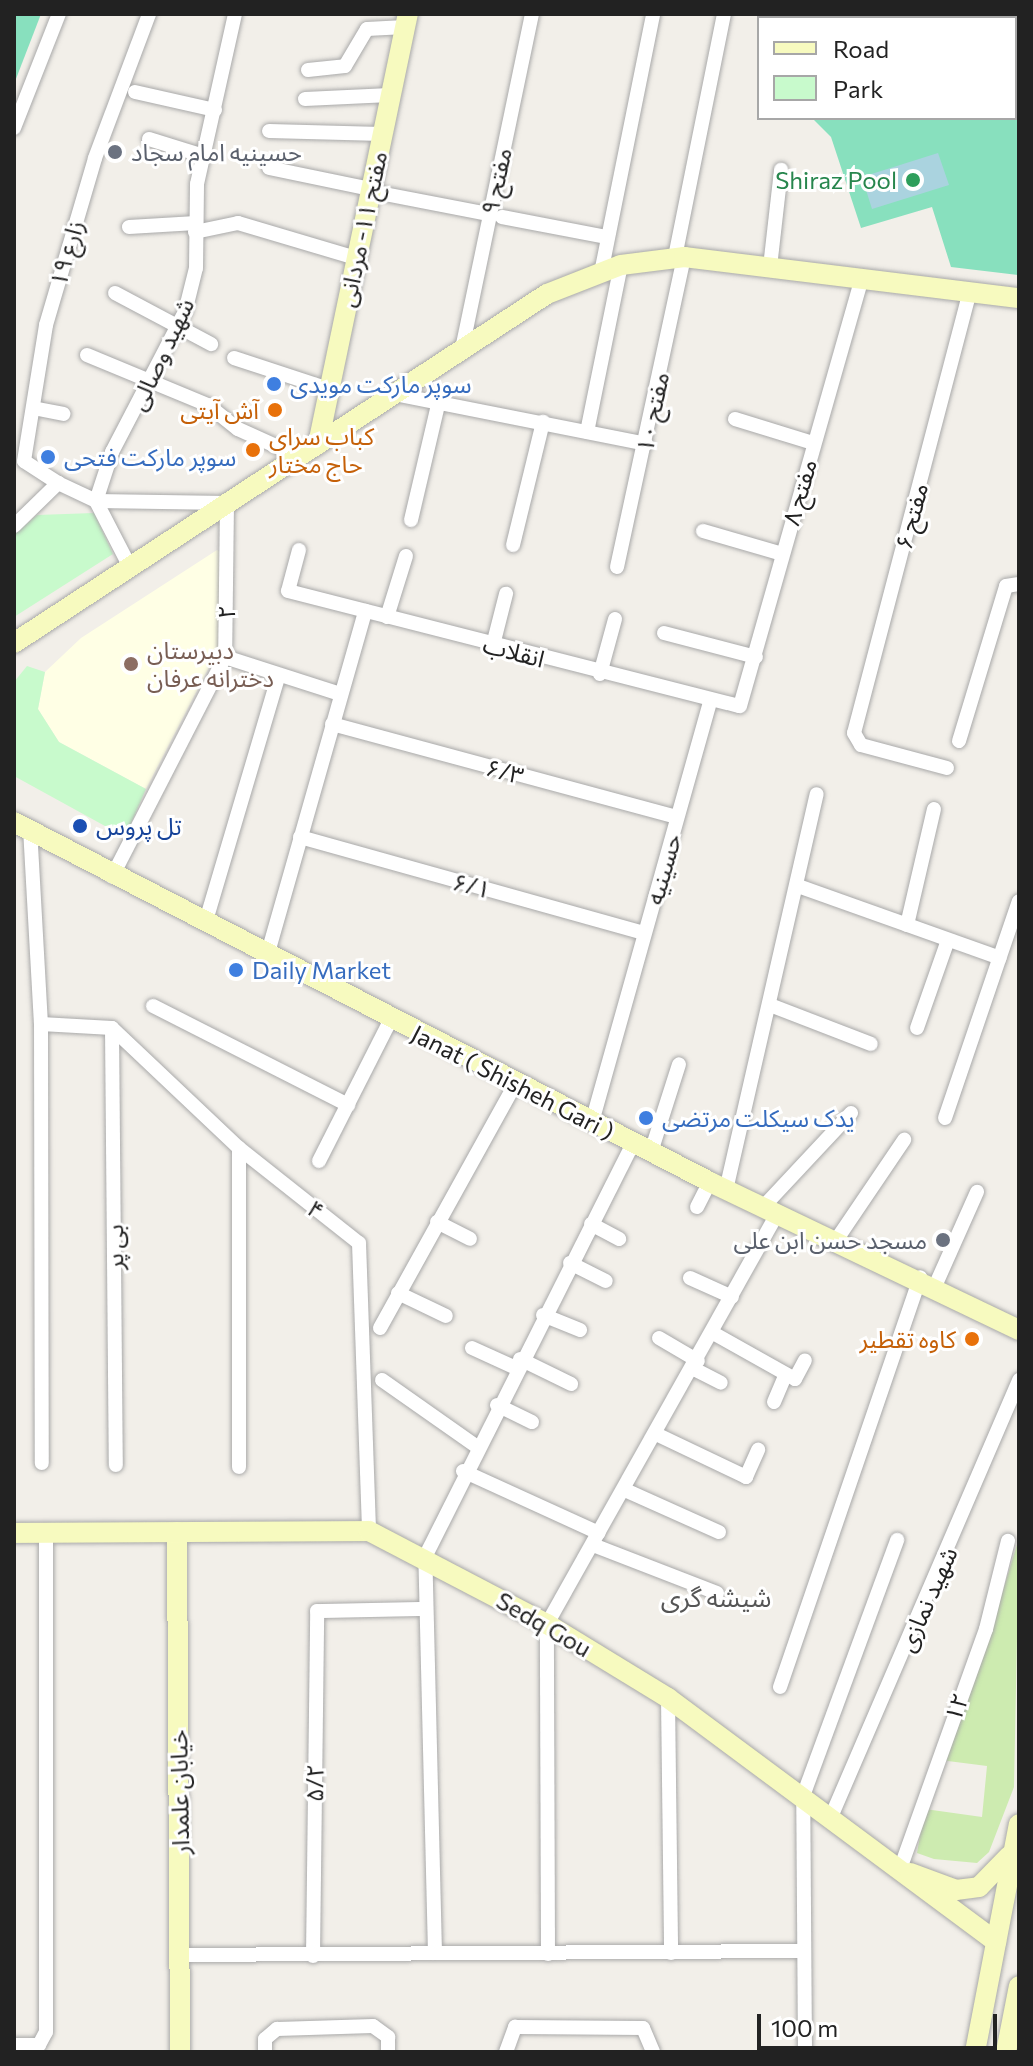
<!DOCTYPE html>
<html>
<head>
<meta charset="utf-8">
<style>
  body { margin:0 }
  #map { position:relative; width:1033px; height:2066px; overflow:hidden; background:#f2efe9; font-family:Commissioner,"Noto Sans Arabic",sans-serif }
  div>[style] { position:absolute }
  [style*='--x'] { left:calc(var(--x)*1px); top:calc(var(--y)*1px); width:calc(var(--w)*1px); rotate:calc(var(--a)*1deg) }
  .education>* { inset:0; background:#ffffe5 }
  .grass>* { inset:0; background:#cdebb0 }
  .park>* { inset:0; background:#c8facc }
  .pitch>* { inset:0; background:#88e0be }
  .water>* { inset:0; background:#aad3df }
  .roads { filter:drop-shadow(0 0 2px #a9a9a9) drop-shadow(0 0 2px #a9a9a9) }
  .street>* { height:14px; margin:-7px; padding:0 7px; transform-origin:7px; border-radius:7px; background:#fff }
  .secondary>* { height:20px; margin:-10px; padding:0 10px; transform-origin:10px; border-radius:10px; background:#f7fabf }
  .dots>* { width:22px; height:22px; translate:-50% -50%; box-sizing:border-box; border:4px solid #fff; border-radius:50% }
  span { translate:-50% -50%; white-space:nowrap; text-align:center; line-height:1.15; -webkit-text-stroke:6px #fff; paint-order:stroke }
  .worship-label { font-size:24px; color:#5b616d }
  .left { translate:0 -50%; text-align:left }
  .right { translate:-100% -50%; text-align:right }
  .leisure-label { font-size:24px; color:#27864d }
  .street-label { font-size:24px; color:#222 }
  .shop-label { font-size:24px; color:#366cbe }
  .food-label { font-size:24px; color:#c56008 }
  .education-label { font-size:24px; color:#785e54 }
  .transit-label { font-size:24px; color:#164399 }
  .neighbourhood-label { font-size:26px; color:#555 }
  .frame { position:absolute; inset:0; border:16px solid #222; pointer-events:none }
  .legend { position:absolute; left:757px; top:16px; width:260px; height:104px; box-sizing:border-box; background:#fff; border:2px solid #a7a7a7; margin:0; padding:10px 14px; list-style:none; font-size:24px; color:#222 }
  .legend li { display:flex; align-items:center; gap:16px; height:40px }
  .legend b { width:40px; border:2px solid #a7a7a7 }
  .scale { position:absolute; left:757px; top:2014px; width:240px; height:36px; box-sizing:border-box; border:4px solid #222; border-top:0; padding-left:10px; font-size:24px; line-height:28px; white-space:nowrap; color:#222; -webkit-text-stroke:6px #fff; paint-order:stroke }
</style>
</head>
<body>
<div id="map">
  <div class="education">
    <i style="clip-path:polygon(217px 550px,223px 553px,219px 648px,146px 789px,59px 742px,38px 709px,45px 672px,81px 638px)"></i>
  </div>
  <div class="grass">
    <i style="clip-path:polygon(1019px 1538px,1014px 1787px,989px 1852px,977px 1863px,934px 1859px,917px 1853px,925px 1809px,982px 1817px,987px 1766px,940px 1760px,980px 1666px)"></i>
  </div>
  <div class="park">
    <i style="clip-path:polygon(94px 513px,113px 554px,14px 617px,14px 535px,37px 515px)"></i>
    <i style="clip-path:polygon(27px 666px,45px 672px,38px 709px,59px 742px,146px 789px,125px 837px,14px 776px,14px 682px)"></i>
  </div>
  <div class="pitch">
    <i style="clip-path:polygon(14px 14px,41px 14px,14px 84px)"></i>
    <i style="clip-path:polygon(788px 14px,1019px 14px,1019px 275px,951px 267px,932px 207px,861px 228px,831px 137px,812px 118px,1015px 118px,1015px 18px)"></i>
  </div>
  <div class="water">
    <i style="clip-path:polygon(938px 153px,949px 185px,872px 209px,862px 177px)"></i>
  </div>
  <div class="roads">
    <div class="street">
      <i style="--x:308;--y:70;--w:37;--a:-6"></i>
      <i style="--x:345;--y:66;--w:43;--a:-59.3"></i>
      <i style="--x:367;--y:29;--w:38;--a:-3"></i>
      <i style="--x:135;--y:92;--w:82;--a:12.7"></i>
      <i style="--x:305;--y:99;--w:85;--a:-2.7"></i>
      <i style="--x:14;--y:128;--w:123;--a:-68.5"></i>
      <i style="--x:269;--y:131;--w:113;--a:1.5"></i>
      <i style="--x:149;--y:139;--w:58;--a:17.2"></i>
      <i style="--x:269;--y:168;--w:103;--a:11.7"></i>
      <i style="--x:369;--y:191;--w:122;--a:10.9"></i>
      <i style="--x:502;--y:217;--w:107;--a:10.8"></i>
      <i style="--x:129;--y:227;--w:67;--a:-3.4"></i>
      <i style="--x:195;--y:232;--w:44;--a:-11.8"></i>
      <i style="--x:238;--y:223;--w:123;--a:16.5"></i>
      <i style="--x:675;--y:257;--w:248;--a:-78.6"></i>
      <i style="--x:770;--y:267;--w:98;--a:-83.5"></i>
      <i style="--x:601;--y:273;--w:264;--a:-78.6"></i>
      <i style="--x:115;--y:293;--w:109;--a:28"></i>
      <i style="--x:462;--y:349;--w:342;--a:-78.2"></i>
      <i style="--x:87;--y:355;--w:131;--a:22.5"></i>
      <i style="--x:208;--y:405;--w:38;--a:39"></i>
      <i style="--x:238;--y:429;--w:68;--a:24.3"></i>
      <i style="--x:234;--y:358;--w:100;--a:18.1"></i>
      <i style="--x:394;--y:394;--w:257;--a:11.2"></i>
      <i style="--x:33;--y:408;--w:31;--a:11"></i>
      <i style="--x:735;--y:419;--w:82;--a:17.1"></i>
      <i style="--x:587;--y:432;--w:170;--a:-78.5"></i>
      <i style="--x:58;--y:483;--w:40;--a:-147.1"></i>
      <i style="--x:24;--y:461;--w:138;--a:-80.8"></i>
      <i style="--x:46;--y:325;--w:174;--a:-73.6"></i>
      <i style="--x:95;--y:158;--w:154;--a:-69.4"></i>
      <i style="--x:411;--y:520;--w:122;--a:-76.8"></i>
      <i style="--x:14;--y:526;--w:62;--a:-44.3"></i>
      <i style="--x:58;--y:483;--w:42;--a:25.3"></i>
      <i style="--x:96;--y:501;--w:131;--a:0.9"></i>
      <i style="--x:227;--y:503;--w:154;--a:90.7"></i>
      <i style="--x:225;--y:657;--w:247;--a:117.2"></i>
      <i style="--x:703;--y:531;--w:82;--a:16.2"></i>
      <i style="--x:513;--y:545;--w:127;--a:-76.3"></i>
      <i style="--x:299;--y:550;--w:42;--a:105"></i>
      <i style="--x:288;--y:591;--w:466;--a:14.3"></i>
      <i style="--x:740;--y:706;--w:444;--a:-74.1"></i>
      <i style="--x:130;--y:567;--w:74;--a:-117.3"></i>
      <i style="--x:96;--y:501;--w:52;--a:-71.9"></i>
      <i style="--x:112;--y:452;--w:158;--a:-62.5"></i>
      <i style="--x:185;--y:312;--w:45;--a:-76"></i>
      <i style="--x:196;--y:268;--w:84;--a:-89.3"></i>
      <i style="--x:197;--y:184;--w:174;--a:-77.4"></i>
      <i style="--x:617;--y:567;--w:317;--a:-77.8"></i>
      <i style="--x:387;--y:617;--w:64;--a:-72.7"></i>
      <i style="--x:664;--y:633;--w:95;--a:14.6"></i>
      <i style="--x:493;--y:645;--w:53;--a:-75.7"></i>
      <i style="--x:225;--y:657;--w:121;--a:17.8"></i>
      <i style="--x:600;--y:674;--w:57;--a:-74.7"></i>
      <i style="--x:332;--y:724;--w:357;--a:15.1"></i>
      <i style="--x:959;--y:741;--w:162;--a:-73.1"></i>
      <i style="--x:1006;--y:586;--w:13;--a:-9"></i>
      <i style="--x:947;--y:768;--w:89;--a:-165"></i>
      <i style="--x:861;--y:745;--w:14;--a:-120"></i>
      <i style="--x:854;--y:733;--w:456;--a:-75.3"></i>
      <i style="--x:30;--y:828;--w:196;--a:86.8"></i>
      <i style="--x:41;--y:1024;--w:439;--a:89.9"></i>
      <i style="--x:300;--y:837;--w:357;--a:15.6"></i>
      <i style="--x:798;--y:886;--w:214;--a:19.6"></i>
      <i style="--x:205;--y:924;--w:258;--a:-73.5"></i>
      <i style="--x:907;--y:925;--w:119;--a:-76.9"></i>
      <i style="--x:267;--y:956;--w:359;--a:-74.1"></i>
      <i style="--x:770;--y:1005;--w:108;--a:21.1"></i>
      <i style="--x:153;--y:1006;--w:219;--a:26.9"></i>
      <i style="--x:41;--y:1024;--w:71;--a:3.2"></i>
      <i style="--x:112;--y:1028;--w:175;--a:43.4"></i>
      <i style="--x:239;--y:1148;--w:153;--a:38.4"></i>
      <i style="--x:359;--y:1243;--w:288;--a:88"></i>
      <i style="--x:112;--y:1028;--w:437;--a:89.5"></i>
      <i style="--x:917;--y:1028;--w:93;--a:-70.6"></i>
      <i style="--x:945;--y:1118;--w:229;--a:-71.2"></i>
      <i style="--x:592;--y:1122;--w:435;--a:-74.3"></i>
      <i style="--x:651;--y:1152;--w:92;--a:-72.3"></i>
      <i style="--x:319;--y:1161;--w:159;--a:-63.1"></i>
      <i style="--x:726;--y:1190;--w:406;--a:-77.1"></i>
      <i style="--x:765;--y:1205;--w:126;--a:-46.9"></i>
      <i style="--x:697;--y:1207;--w:28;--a:-63"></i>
      <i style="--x:437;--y:1222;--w:37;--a:27"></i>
      <i style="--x:591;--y:1224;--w:32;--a:28"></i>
      <i style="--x:837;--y:1239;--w:120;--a:-55.9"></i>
      <i style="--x:570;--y:1263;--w:40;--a:26.6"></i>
      <i style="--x:690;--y:1278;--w:46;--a:24.3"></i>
      <i style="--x:936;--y:1284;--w:101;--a:-66"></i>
      <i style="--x:398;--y:1293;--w:53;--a:25.6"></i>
      <i style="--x:543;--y:1315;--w:40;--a:22"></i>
      <i style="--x:380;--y:1328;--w:280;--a:-61"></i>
      <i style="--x:713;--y:1333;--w:94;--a:29.3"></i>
      <i style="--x:795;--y:1379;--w:21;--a:-62"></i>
      <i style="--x:659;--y:1338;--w:45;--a:30.5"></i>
      <i style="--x:472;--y:1348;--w:48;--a:24.4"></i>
      <i style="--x:520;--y:1359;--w:57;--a:26.1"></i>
      <i style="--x:694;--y:1369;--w:30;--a:27"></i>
      <i style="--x:382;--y:1380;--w:115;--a:35.1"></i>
      <i style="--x:774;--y:1402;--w:30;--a:-67"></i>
      <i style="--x:497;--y:1405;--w:39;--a:26"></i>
      <i style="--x:656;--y:1434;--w:100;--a:25.5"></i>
      <i style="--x:746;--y:1477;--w:30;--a:-66"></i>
      <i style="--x:239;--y:1467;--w:319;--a:-90"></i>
      <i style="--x:463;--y:1471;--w:149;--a:24.5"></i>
      <i style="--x:625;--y:1490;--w:103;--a:24.1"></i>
      <i style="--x:593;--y:1545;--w:133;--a:21.2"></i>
      <i style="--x:780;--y:1687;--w:433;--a:-71.1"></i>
      <i style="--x:668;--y:1698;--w:255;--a:89.3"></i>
      <i style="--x:831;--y:1817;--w:476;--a:-66.7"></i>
      <i style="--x:899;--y:1872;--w:258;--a:-70.3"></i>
      <i style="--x:986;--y:1629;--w:91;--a:-76"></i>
      <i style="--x:435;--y:1953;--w:396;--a:-91.4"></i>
      <i style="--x:425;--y:1557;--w:463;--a:-63.3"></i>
      <i style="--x:548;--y:1954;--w:330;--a:-90.2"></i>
      <i style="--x:547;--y:1624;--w:472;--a:-60.7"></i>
      <i style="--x:181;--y:1955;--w:623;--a:-0.37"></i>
      <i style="--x:313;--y:1956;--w:345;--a:-89.3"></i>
      <i style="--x:317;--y:1611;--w:108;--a:-1.1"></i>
      <i style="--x:14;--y:2045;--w:25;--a:0"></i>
      <i style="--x:39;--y:2045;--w:15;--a:-62"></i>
      <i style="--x:46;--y:2032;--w:500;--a:-90"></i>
      <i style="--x:265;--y:2052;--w:13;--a:-90"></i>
      <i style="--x:265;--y:2039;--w:16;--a:-40"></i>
      <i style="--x:277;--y:2029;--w:96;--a:-1.8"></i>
      <i style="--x:373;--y:2026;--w:19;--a:36"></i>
      <i style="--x:388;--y:2037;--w:15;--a:90"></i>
      <i style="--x:506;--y:2052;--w:27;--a:-70"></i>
      <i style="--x:515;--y:2027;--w:128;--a:0.4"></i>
      <i style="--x:643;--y:2028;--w:26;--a:67"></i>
      <i style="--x:805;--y:2052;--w:256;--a:-90.4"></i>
      <i style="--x:803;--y:1796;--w:273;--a:-69.8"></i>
    </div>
    <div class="secondary">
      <i style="--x:318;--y:444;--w:439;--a:-78.2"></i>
      <i style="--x:14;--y:643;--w:637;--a:-33.22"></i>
      <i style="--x:547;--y:294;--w:79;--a:-21.4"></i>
      <i style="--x:621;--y:265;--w:64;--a:-7.2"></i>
      <i style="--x:684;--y:257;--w:337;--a:7"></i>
      <i style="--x:14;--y:822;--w:784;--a:27.35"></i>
      <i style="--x:710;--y:1182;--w:343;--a:25.6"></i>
      <i style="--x:177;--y:1532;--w:520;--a:89.67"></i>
      <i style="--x:14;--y:1533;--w:355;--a:-0.3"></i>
      <i style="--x:369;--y:1531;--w:201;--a:27.6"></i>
      <i style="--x:547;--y:1624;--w:142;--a:31.4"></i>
      <i style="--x:668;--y:1698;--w:409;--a:36.6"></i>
      <i style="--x:910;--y:1873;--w:49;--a:20.3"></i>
      <i style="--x:956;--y:1890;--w:23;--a:-7"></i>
      <i style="--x:979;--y:1887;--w:43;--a:-45.9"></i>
      <i style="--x:975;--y:2052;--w:232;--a:-79.1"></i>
      <i style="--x:1006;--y:2052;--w:67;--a:-78.9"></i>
    </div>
  </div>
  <div class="dots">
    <i style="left:115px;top:152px;background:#6b7280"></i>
    <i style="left:913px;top:180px;background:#2e9e5b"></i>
    <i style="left:274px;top:384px;background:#3f7fe0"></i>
    <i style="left:275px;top:410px;background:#e8710a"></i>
    <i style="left:253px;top:450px;background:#e8710a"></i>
    <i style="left:48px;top:457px;background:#3f7fe0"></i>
    <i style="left:131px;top:664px;background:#8d6e63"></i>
    <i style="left:80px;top:826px;background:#1a4fb4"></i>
    <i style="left:236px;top:970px;background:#3f7fe0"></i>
    <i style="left:646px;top:1118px;background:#3f7fe0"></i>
    <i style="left:943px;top:1240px;background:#6b7280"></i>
    <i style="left:972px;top:1339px;background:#e8710a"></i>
  </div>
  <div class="worship-label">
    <span class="left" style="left:131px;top:152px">حسینیه امام سجاد</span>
    <span class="right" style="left:927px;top:1240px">مسجد حسن ابن علی</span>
  </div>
  <div class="leisure-label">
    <span class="right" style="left:897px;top:180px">Shiraz Pool</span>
  </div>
  <div class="street-label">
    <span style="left:496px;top:181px;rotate:-78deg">مفتح ۹</span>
    <span style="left:362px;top:229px;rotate:-78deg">مفتح ۱۱- مردانی</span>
    <span style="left:66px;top:253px;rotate:-74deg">۱۹ زارع</span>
    <span style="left:161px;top:354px;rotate:-65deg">شهید وصالی</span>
    <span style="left:652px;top:412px;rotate:-78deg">مفتح ۱۰</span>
    <span style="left:799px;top:492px;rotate:-74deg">مفتح ۸</span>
    <span style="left:911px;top:516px;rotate:-75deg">مفتح ۶</span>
    <span style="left:226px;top:612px;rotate:-89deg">۲</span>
    <span style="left:514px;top:651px;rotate:15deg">انقلاب</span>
    <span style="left:505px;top:771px;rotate:15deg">۶/۳</span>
    <span style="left:663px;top:869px;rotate:-74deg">حسینیه</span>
    <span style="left:472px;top:885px;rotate:15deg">۶/۱</span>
    <span style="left:513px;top:1082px;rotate:27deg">Janat ( Shisheh Gari )</span>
    <span style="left:316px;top:1209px;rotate:38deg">۴</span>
    <span style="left:114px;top:1247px;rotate:-90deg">بی پر</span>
    <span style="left:927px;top:1599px;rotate:-66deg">شهید نمازی</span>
    <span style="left:544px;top:1624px;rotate:30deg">Sedq Gou</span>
    <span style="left:956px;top:1707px;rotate:-69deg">۱۲</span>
    <span style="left:314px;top:1783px;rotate:-90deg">۵/۲</span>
    <span style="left:179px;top:1792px;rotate:-91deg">خیابان علمدار</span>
  </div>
  <div class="shop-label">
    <span class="left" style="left:290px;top:384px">سوپر مارکت مویدی</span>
    <span class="left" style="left:64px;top:457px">سوپر مارکت فتحی</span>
    <span class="left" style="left:252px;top:970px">Daily Market</span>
    <span class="left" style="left:662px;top:1118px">یدک سیکلت مرتضی</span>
  </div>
  <div class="food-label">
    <span class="right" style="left:259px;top:410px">آش آیتی</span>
    <span class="left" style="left:269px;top:450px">کباب سرای<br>حاج مختار</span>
    <span class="right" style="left:956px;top:1339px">کاوه تقطیر</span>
  </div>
  <div class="education-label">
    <span class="left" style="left:147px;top:664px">دبیرستان<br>دخترانه عرفان</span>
  </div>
  <div class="transit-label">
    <span class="left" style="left:96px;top:826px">تل پروس</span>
  </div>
  <div class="neighbourhood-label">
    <span style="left:716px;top:1597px">شیشه گری</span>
  </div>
  <div class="frame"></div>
  <ul class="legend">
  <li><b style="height:10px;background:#f7fabf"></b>Road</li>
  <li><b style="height:22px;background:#c8facc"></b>Park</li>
  </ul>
  <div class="scale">100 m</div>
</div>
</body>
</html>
